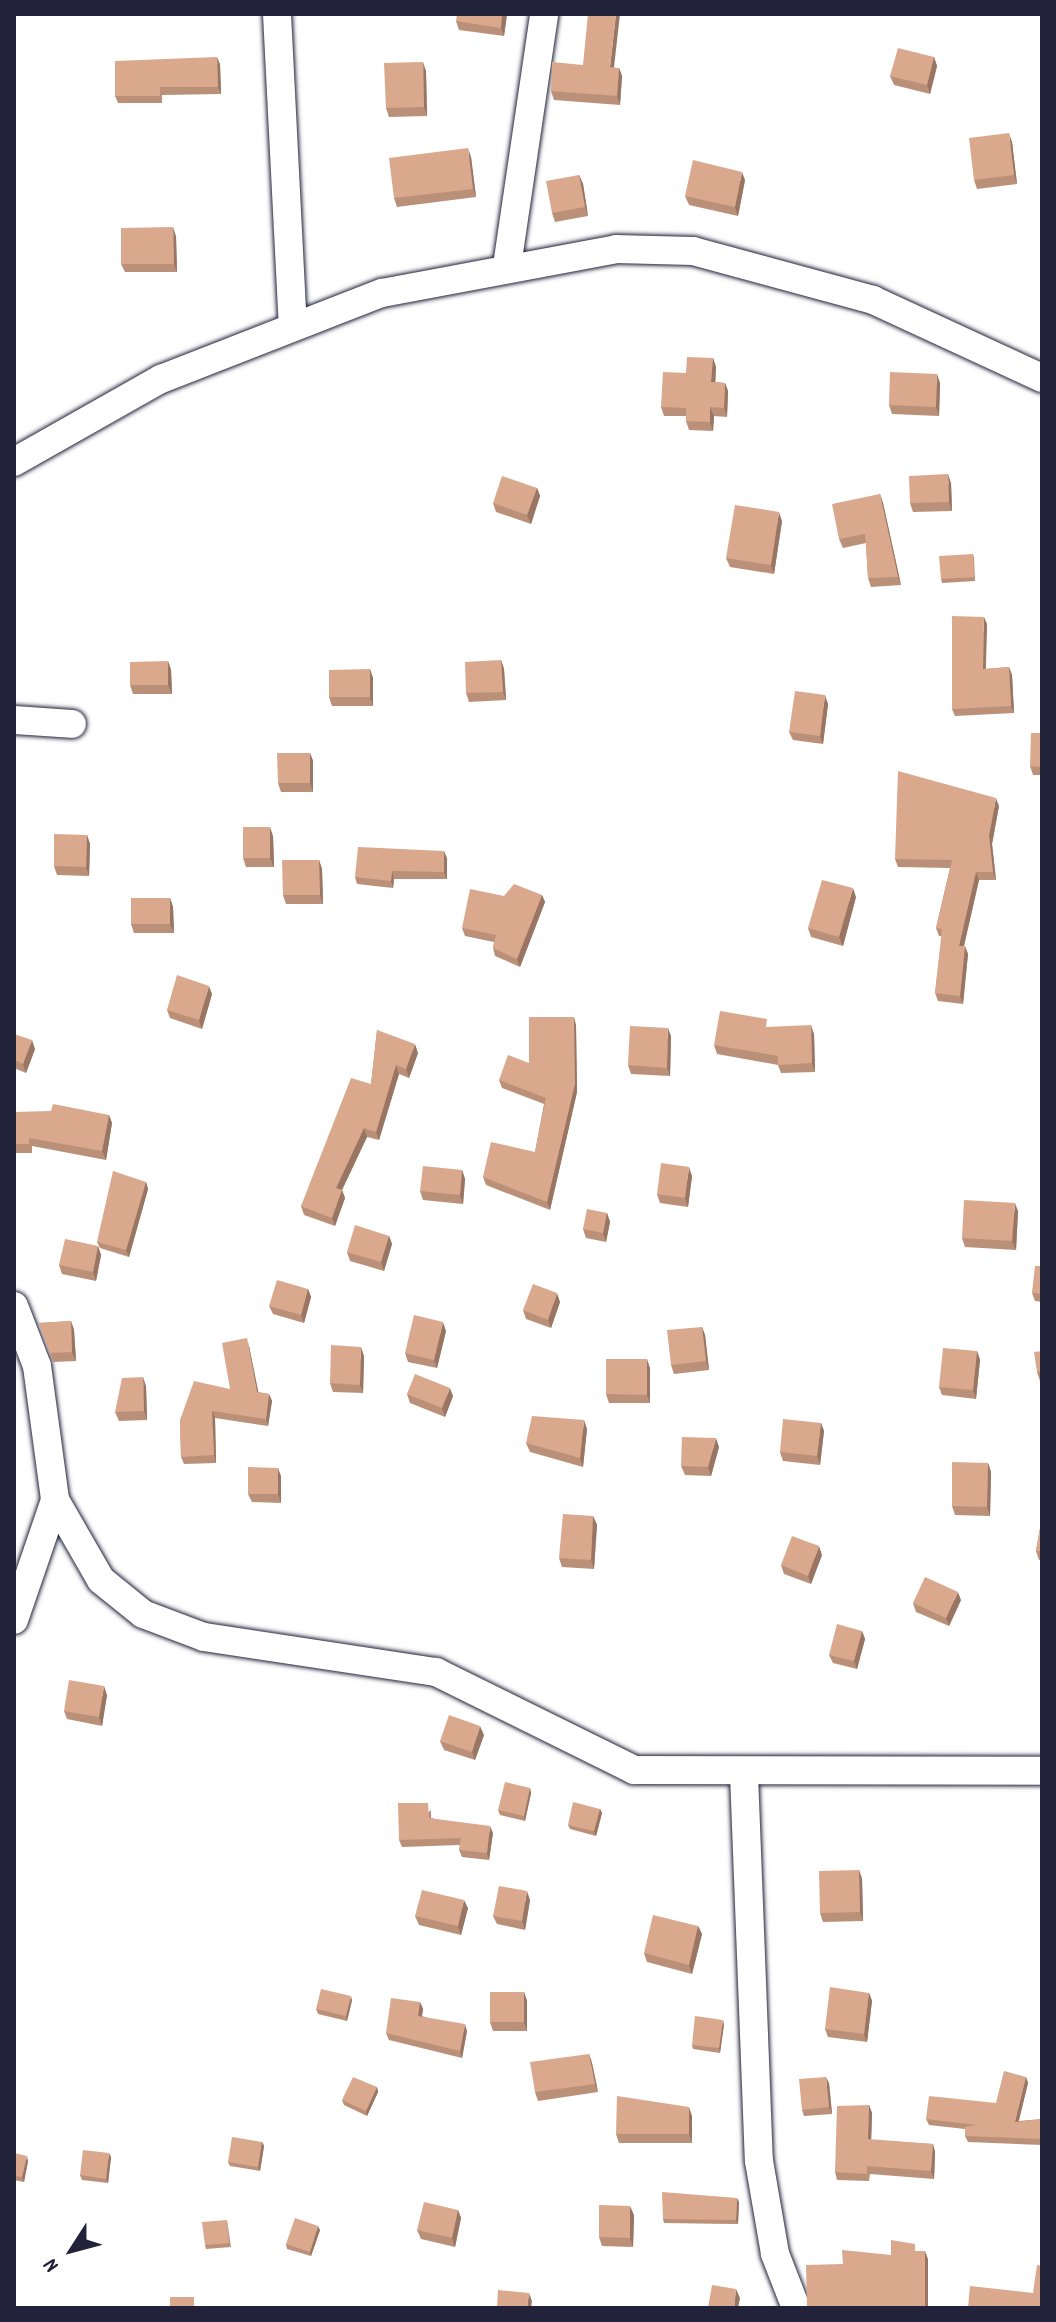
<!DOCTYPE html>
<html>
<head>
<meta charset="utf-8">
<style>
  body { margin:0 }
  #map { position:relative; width:1056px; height:2322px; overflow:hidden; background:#fff; font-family:Dekko,sans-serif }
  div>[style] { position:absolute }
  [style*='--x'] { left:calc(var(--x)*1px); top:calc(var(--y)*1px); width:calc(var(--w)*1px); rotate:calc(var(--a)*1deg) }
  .roads { filter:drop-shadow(0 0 2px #22223b) drop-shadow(0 0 2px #22223b) }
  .street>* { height:28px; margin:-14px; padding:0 14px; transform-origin:14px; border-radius:14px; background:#fff }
  .wall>* { inset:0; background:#bb9079 }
  .shaded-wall>* { inset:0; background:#997663 }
  .building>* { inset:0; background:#daa88d }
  span { translate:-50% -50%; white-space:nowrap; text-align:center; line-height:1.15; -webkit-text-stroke:7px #fff; paint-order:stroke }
  .frame { position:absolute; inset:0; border:16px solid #22223b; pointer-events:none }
  .north { position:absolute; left:32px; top:2210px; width:80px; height:80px; -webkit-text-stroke:6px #fff; paint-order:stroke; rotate:234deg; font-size:22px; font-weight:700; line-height:32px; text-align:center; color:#22223b }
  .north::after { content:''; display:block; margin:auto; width:28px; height:36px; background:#22223b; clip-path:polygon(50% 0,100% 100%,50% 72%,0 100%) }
</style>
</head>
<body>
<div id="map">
  <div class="roads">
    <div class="street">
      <i style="--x:277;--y:14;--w:311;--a:87.1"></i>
      <i style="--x:507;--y:266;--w:255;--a:-81.6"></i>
      <i style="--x:14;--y:462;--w:169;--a:-29.5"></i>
      <i style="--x:161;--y:379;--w:237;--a:-21.3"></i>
      <i style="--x:382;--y:293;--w:238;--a:-10.6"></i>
      <i style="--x:616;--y:249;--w:77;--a:1.5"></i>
      <i style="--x:693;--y:251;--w:187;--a:15.2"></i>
      <i style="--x:873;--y:300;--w:186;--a:24.8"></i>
      <i style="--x:14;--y:720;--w:58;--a:3.9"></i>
      <i style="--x:14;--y:1306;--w:64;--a:69"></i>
      <i style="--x:37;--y:1366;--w:135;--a:82.3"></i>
      <i style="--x:55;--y:1500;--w:92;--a:60.1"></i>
      <i style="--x:101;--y:1580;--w:54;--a:39"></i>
      <i style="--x:143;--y:1614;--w:65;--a:20.7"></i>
      <i style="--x:204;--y:1637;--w:235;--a:8.6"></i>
      <i style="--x:436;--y:1672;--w:221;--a:26.3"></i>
      <i style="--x:634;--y:1770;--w:408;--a:0.1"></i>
      <i style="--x:14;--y:1620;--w:127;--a:-71.1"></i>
      <i style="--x:744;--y:1774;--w:387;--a:87.8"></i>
      <i style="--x:759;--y:2161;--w:94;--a:80.2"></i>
      <i style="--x:775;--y:2254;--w:58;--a:68.7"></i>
    </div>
  </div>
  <div class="wall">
    <i style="clip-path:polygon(507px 14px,504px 36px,459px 30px,456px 21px)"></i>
    <i style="clip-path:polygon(934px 57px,937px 66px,930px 94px,894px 85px,890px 76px)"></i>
    <i style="clip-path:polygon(220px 64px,221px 94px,162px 95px,162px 103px,118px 103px,115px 96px)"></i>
    <i style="clip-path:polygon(619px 68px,622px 76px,620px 105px,554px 100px,551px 91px)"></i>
    <i style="clip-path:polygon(426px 71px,427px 116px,389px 117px,386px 108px)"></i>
    <i style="clip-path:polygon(1012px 142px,1017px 184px,977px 189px,974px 180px)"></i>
    <i style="clip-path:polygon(471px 157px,476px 197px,397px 207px,394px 198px)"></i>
    <i style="clip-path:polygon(579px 175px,583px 184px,588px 216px,555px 222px,552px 213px)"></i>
    <i style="clip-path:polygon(745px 180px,738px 216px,689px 205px,685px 196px)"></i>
    <i style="clip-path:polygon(176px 236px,177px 272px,125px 272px,121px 264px)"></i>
    <i style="clip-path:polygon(713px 358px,716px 367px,715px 382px,725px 383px,728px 391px,727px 417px,714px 416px,713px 431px,689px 430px,686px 421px,686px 416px,664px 416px,661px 407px,686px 373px)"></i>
    <i style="clip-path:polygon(940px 383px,939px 416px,892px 414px,889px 405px)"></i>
    <i style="clip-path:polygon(951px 483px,952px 511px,913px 512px,910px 503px)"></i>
    <i style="clip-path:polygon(537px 488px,540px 496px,531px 524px,496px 512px,493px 503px)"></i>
    <i style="clip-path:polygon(880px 494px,883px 503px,901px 585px,871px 587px,868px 578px,866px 543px,843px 548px,839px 539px)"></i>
    <i style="clip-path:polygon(782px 521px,774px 574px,730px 567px,726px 558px)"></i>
    <i style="clip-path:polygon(973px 554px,974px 558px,975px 581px,942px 583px,941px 579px)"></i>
    <i style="clip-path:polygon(987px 624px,986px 669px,1009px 667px,1012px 675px,1014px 713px,955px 716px,952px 709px)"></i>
    <i style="clip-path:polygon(501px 660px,504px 669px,506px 700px,469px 702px,466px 693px)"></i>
    <i style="clip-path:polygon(168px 661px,171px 670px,172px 694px,133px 694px,130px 685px)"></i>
    <i style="clip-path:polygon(370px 669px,373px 678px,373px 706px,332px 706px,329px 697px)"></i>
    <i style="clip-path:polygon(828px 704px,823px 744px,793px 740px,789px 732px)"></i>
    <i style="clip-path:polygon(1042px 733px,1042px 775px,1033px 775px,1030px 766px)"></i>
    <i style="clip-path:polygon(310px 753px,313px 761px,313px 792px,281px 792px,278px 783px)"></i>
    <i style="clip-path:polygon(999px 806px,992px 844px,996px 880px,979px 880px,964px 946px,968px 954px,963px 1004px,938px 1001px,935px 993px,942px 936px,939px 936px,936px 928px,950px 868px,898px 867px,895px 859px)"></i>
    <i style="clip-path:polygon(87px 835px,90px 844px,89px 876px,57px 875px,54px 866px)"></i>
    <i style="clip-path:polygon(273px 836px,274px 867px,246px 867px,243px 858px)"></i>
    <i style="clip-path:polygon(447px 858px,447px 879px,394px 879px,393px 888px,357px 884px,355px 877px)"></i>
    <i style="clip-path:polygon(319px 860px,322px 869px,323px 904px,286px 904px,283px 895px)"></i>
    <i style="clip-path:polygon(542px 895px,545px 902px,520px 967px,495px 956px,493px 948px,494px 942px,465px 936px,462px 928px,504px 896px)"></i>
    <i style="clip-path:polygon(856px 897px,843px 946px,811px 937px,808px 928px)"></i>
    <i style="clip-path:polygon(170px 898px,173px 907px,174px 933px,134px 933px,131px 924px)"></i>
    <i style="clip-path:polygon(212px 994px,202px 1029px,170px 1018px,167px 1010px)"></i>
    <i style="clip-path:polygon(576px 1025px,577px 1092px,550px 1210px,486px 1185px,483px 1177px,535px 1152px,544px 1104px,502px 1088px,499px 1080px,529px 1063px)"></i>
    <i style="clip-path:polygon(770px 1027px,814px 1034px,815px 1072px,781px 1073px,778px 1065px,717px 1054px,714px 1045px)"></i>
    <i style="clip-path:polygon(377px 1030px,418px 1053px,409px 1078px,399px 1074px,379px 1140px,367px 1137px,342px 1190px,345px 1198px,335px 1226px,304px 1215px,301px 1206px,371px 1084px)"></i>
    <i style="clip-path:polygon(14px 1034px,35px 1049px,26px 1073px,14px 1068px)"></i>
    <i style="clip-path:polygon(671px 1036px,670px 1076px,631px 1074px,628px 1065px)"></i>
    <i style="clip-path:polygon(14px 1112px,109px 1115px,112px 1123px,106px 1160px,32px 1146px,32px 1153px,14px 1153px)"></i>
    <i style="clip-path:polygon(462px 1170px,465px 1179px,463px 1204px,423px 1200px,420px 1191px)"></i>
    <i style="clip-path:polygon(692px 1176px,688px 1207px,660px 1203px,657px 1194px)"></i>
    <i style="clip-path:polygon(146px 1182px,148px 1189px,129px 1257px,100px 1248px,97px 1242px)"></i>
    <i style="clip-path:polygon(1018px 1211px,1016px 1250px,965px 1247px,962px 1238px)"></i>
    <i style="clip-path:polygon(607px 1213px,610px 1222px,606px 1242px,586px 1238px,583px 1229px)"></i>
    <i style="clip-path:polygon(389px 1236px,392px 1244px,384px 1271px,350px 1261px,347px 1252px)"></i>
    <i style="clip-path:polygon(98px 1246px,101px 1255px,96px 1281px,62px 1274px,59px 1265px)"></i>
    <i style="clip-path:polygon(1042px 1266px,1042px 1302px,1035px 1301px,1032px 1293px)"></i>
    <i style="clip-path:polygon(308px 1289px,311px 1297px,304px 1323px,273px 1314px,269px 1306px)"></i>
    <i style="clip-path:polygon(560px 1302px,551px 1328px,526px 1319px,523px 1310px)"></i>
    <i style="clip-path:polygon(71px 1321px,74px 1330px,76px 1361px,53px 1362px,39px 1323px)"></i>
    <i style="clip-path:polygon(702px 1327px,705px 1335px,709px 1370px,674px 1374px,671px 1365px)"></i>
    <i style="clip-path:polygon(446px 1331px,437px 1368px,408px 1362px,405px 1353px)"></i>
    <i style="clip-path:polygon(249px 1346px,258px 1392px,269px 1394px,272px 1401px,268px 1426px,215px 1418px,216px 1463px,184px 1464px,181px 1457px,180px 1420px,230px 1389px)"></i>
    <i style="clip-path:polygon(977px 1351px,980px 1360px,976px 1399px,942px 1395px,939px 1387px)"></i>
    <i style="clip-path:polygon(1042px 1351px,1042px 1380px,1040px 1381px,1037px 1372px)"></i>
    <i style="clip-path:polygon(364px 1356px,363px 1393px,333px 1392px,330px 1383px)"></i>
    <i style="clip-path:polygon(650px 1368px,650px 1403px,609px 1403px,606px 1394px)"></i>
    <i style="clip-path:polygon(146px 1386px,147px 1420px,119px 1421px,115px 1412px)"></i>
    <i style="clip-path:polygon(407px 1394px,453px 1396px,445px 1417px,410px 1403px)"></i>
    <i style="clip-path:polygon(821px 1423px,824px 1431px,820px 1465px,783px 1461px,780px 1452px)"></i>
    <i style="clip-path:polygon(587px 1429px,583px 1467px,530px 1452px,526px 1443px)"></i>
    <i style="clip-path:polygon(719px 1447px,711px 1476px,685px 1475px,681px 1466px)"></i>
    <i style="clip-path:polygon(988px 1463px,991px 1472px,990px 1516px,955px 1515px,952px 1506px)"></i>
    <i style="clip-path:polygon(281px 1476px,281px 1503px,252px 1502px,248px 1494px)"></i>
    <i style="clip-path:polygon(593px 1516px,597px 1525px,594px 1569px,562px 1567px,559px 1558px)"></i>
    <i style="clip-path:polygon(1042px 1517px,1042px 1560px,1039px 1560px,1036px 1551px)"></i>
    <i style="clip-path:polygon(822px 1555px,811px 1584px,784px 1574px,781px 1565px)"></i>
    <i style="clip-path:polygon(961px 1600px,949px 1626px,916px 1612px,913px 1603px)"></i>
    <i style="clip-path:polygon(862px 1631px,865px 1639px,857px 1669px,833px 1663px,829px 1655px)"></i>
    <i style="clip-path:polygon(107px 1695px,102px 1726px,67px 1719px,64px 1711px)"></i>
    <i style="clip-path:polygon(484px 1735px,475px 1760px,444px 1750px,440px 1741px)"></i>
    <i style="clip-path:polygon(530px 1788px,531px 1793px,525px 1821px,500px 1815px,498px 1810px)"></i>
    <i style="clip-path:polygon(600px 1809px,602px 1813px,596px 1836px,570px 1829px,568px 1825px)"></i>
    <i style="clip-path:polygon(431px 1810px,431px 1818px,493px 1833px,489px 1860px,462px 1857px,459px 1850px,460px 1845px,402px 1847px,399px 1840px)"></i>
    <i style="clip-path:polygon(859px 1870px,862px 1879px,863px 1921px,823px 1922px,820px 1913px)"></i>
    <i style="clip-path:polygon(530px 1900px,525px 1930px,497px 1924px,493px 1916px)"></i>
    <i style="clip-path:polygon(468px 1908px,461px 1935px,419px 1925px,415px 1916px)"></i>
    <i style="clip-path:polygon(698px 1926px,702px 1934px,692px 1974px,647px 1962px,644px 1953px)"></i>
    <i style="clip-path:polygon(524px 1992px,527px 2001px,527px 2031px,493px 2031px,490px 2022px)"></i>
    <i style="clip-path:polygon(869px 1993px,872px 2001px,867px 2042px,828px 2037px,825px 2029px)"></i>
    <i style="clip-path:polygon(352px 2000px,347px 2021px,318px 2014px,316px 2009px)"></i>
    <i style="clip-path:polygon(420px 2002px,423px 2009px,422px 2016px,467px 2031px,462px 2058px,389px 2040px,386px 2033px)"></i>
    <i style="clip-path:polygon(724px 2024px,720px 2053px,693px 2049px,692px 2045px)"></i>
    <i style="clip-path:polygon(589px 2054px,592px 2063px,598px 2092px,538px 2101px,535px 2092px)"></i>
    <i style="clip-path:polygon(1026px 2077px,1028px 2083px,1019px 2121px,1042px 2119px,1042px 2145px,968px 2142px,965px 2136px,965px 2129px,929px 2125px,926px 2119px,996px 2103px)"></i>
    <i style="clip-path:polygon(829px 2083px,832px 2114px,804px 2116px,802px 2110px)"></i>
    <i style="clip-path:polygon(377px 2087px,378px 2092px,367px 2116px,344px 2105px,342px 2100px)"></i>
    <i style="clip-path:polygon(869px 2105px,872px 2113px,871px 2140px,933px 2144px,935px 2152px,934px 2179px,870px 2174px,869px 2181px,837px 2180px,835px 2172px)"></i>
    <i style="clip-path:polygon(692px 2116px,692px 2143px,619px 2143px,616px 2134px)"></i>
    <i style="clip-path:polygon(262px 2142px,264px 2146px,260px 2171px,230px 2166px,228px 2162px)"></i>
    <i style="clip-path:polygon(14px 2153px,28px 2161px,24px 2182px,14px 2180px)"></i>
    <i style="clip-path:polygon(111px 2157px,108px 2183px,82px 2180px,80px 2175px)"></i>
    <i style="clip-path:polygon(739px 2202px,738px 2224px,664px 2223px,663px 2219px)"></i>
    <i style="clip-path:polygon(458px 2210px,461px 2218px,455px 2247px,421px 2239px,417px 2230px)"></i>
    <i style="clip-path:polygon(634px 2215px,633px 2247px,602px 2246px,599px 2237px)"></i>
    <i style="clip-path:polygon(227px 2220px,231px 2247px,206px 2249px,205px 2245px)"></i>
    <i style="clip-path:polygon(320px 2230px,311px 2256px,287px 2249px,286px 2244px)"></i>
  </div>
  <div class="shaded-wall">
    <i style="clip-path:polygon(502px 14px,507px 14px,504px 36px,501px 28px)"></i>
    <i style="clip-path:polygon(616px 14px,620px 14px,613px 76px,610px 67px)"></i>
    <i style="clip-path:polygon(217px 57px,220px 64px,221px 94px,218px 87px)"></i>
    <i style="clip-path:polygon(934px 57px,937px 66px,930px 94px,927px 85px)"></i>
    <i style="clip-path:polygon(423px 62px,426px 71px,427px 116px,424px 107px)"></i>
    <i style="clip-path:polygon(619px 68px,622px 76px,620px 105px,617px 96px)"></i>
    <i style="clip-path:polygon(1009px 133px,1012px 142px,1017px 184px,1014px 175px)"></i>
    <i style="clip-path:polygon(468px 148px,471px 157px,476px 197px,473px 189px)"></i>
    <i style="clip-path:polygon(742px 172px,745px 180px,738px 216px,735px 207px)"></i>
    <i style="clip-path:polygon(579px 175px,583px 184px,588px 216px,585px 207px)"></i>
    <i style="clip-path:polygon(173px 227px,176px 236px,177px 272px,174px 264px)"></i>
    <i style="clip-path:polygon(713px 358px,716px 367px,715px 391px,711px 382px)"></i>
    <i style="clip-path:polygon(937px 374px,940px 383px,939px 416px,936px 407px)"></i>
    <i style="clip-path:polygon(725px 383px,728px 391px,727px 417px,724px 408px)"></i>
    <i style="clip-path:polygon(710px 407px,714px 416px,713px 431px,710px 422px)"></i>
    <i style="clip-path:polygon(948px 474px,951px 483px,952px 511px,949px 502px)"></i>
    <i style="clip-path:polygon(537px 488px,540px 496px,531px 524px,527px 515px)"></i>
    <i style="clip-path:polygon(880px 494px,883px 503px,901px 585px,898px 577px)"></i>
    <i style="clip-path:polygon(779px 512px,782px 521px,774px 574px,771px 565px)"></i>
    <i style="clip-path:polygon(984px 617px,987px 624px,985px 676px,983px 669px)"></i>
    <i style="clip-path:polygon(501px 660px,504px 669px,506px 700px,503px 692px)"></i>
    <i style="clip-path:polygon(168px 661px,171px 670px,172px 694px,168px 685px)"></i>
    <i style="clip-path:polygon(1009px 667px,1012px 675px,1014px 713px,1011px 706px)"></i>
    <i style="clip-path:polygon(370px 669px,373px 678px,373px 706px,370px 697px)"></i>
    <i style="clip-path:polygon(825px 695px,828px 704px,823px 744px,820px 736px)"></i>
    <i style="clip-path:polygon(310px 753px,313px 761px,313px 792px,310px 783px)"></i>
    <i style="clip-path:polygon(996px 798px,999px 806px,992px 844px,996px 880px,993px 872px,989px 836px)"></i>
    <i style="clip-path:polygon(270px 827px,273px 836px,274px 867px,270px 858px)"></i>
    <i style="clip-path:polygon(87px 835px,90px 844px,89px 876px,86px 867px)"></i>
    <i style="clip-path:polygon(444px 851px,447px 858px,447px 879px,444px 872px)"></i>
    <i style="clip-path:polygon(319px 860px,322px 869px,323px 904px,320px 895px)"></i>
    <i style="clip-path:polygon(392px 871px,394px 879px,393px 888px,391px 881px)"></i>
    <i style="clip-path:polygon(976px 872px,979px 880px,962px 954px,959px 946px)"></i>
    <i style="clip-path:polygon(853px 888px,856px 897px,843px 946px,839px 937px)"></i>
    <i style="clip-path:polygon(542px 895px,545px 902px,520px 967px,517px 959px)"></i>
    <i style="clip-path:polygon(170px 898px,173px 907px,174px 933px,170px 924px)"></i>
    <i style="clip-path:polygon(965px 946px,968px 954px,963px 1004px,960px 996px)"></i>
    <i style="clip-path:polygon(209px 986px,212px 994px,202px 1029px,199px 1020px)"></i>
    <i style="clip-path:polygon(574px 1017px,576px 1025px,577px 1092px,550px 1210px,547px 1202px)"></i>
    <i style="clip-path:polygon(811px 1025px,814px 1034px,815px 1072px,812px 1063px)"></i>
    <i style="clip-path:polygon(668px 1028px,671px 1036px,670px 1076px,667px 1068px)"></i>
    <i style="clip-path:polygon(32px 1040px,35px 1049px,26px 1073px,23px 1064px)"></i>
    <i style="clip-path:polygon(415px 1044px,418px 1053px,409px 1078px,406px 1069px)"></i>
    <i style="clip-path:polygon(396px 1065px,399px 1074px,379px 1140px,376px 1132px)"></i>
    <i style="clip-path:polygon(109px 1115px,112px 1123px,106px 1160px,102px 1151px)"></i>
    <i style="clip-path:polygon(364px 1128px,367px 1137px,342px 1190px,345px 1198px,335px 1226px,332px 1218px,336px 1188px)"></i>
    <i style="clip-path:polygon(689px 1167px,692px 1176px,688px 1207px,685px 1198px)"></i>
    <i style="clip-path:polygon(462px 1170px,465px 1179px,463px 1204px,460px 1195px)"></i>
    <i style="clip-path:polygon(146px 1182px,148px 1189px,129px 1257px,126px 1250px)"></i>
    <i style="clip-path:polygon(1015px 1203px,1018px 1211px,1016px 1250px,1012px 1241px)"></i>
    <i style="clip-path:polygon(607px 1213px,610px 1222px,606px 1242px,603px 1233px)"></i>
    <i style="clip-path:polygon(389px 1236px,392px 1244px,384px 1271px,381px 1262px)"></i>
    <i style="clip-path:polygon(98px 1246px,101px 1255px,96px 1281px,93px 1272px)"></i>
    <i style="clip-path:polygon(308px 1289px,311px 1297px,304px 1323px,301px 1315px)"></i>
    <i style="clip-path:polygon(557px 1293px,560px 1302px,551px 1328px,548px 1320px)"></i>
    <i style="clip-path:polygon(71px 1321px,74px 1330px,76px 1361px,72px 1352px)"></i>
    <i style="clip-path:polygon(443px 1322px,446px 1331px,437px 1368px,434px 1360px)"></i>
    <i style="clip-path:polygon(702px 1327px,705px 1335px,709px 1370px,706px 1361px)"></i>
    <i style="clip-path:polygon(247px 1338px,249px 1346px,260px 1400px,257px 1392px)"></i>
    <i style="clip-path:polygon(361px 1347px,364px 1356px,363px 1393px,360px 1385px)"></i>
    <i style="clip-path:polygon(977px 1351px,980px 1360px,976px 1399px,973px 1390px)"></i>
    <i style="clip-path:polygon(647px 1359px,650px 1368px,650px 1403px,647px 1395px)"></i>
    <i style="clip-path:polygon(143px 1377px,146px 1386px,147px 1420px,144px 1411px)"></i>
    <i style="clip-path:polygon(450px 1388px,453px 1396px,445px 1417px,442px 1408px)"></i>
    <i style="clip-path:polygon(269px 1394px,272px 1401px,268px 1426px,266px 1419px)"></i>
    <i style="clip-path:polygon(212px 1411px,215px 1418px,216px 1463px,214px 1455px)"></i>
    <i style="clip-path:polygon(584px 1420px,587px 1429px,583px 1467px,580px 1458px)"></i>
    <i style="clip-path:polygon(821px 1423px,824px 1431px,820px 1465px,817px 1456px)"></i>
    <i style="clip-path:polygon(716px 1438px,719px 1447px,711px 1476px,708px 1467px)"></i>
    <i style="clip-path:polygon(988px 1463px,991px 1472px,990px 1516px,987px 1507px)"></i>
    <i style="clip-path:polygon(278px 1468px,281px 1476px,281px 1503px,278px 1494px)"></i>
    <i style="clip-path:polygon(593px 1516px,597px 1525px,594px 1569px,591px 1560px)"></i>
    <i style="clip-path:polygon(819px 1546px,822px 1555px,811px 1584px,808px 1576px)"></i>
    <i style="clip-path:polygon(958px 1592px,961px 1600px,949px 1626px,946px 1618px)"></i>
    <i style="clip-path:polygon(862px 1631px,865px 1639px,857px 1669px,854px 1661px)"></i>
    <i style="clip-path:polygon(104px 1686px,107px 1695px,102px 1726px,99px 1717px)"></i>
    <i style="clip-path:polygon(480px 1726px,484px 1735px,475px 1760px,472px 1752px)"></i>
    <i style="clip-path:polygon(530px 1788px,531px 1793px,525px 1821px,524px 1816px)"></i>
    <i style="clip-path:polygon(600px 1809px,602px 1813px,596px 1836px,594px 1831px)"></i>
    <i style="clip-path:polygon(490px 1826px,493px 1833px,489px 1860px,487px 1853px)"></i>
    <i style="clip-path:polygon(859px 1870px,862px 1879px,863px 1921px,860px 1912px)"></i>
    <i style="clip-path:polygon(527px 1891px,530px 1900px,525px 1930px,522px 1921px)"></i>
    <i style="clip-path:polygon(464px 1900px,468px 1908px,461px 1935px,458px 1926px)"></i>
    <i style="clip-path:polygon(698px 1926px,702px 1934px,692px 1974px,689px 1965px)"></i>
    <i style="clip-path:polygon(524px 1992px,527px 2001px,527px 2031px,524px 2022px)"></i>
    <i style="clip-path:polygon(869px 1993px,872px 2001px,867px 2042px,864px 2034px)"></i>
    <i style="clip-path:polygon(351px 1996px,352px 2000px,347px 2021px,346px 2016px)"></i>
    <i style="clip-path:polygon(420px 2002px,423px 2009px,421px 2023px,418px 2016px)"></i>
    <i style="clip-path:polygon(723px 2020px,724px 2024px,720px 2053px,719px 2048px)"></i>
    <i style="clip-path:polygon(465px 2024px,467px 2031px,462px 2058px,460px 2051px)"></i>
    <i style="clip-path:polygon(589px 2054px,592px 2063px,598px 2092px,595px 2084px)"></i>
    <i style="clip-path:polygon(826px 2077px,829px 2083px,832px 2114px,829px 2107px)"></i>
    <i style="clip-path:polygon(1026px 2077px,1028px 2083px,1017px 2127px,1015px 2122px)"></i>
    <i style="clip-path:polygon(377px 2087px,378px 2092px,367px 2116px,366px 2111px)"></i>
    <i style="clip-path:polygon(869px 2105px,872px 2113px,871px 2147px,868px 2139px)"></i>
    <i style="clip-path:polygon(689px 2107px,692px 2116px,692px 2143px,689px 2134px)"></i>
    <i style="clip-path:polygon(262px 2142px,264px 2146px,260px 2171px,258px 2167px)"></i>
    <i style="clip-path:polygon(933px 2144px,935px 2152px,934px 2179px,931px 2171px)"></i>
    <i style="clip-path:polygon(109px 2153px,111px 2157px,108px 2183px,106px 2179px)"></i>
    <i style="clip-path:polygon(27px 2156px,28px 2161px,24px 2182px,22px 2177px)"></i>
    <i style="clip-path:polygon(737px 2198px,739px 2202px,738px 2224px,736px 2220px)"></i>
    <i style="clip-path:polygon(630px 2206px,634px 2215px,633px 2247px,630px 2238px)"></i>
    <i style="clip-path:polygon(458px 2210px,461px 2218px,455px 2247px,452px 2238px)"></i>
    <i style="clip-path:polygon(318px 2226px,320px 2230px,311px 2256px,310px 2252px)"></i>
    <i style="clip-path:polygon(925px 2251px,928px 2259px,928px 2308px,925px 2308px)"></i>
    <i style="clip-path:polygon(736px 2289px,740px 2298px,738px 2308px,734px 2308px)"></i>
    <i style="clip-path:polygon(529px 2293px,532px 2301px,531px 2308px,527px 2308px)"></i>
  </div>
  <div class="building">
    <i style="clip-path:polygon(457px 14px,502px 14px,501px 28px,456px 21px)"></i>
    <i style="clip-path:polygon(588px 14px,616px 14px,610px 67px,619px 68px,617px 96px,551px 91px,552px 62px,583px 65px)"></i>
    <i style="clip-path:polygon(898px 48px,934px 57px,927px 85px,890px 76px)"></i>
    <i style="clip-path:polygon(217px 57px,218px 87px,160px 87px,160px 96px,115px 96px,115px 61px)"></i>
    <i style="clip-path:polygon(423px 62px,424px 107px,386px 108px,384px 63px)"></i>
    <i style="clip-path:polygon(1009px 133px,1014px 175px,974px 180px,969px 138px)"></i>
    <i style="clip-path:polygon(468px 148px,473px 189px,394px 198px,389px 158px)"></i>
    <i style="clip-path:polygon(693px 160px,742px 172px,735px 207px,685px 196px)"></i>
    <i style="clip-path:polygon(579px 175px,585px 207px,552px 213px,546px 181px)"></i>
    <i style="clip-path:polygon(173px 227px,174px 264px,121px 264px,121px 228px)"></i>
    <i style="clip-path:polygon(687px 357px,713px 358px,711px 382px,725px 383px,724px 408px,710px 407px,710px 422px,686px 421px,686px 408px,661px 407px,663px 372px,686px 373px)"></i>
    <i style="clip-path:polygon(890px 372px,937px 374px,936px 407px,889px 405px)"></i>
    <i style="clip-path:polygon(948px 474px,949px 502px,910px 503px,909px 476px)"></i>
    <i style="clip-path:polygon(502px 476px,537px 488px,527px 515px,493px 503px)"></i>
    <i style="clip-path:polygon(880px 494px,898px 577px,868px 578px,865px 534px,839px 539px,832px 504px)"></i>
    <i style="clip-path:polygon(735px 505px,779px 512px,771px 565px,726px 558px)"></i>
    <i style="clip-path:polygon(973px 554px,974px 577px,941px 579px,939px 556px)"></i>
    <i style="clip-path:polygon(952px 616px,984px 617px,983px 669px,1009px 667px,1011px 706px,952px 709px)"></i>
    <i style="clip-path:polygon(501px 660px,503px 692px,466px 693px,465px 662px)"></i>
    <i style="clip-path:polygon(168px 661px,168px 685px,130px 685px,130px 662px)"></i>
    <i style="clip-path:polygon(370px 669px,370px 697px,329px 697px,329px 670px)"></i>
    <i style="clip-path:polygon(795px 691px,825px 695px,820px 736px,789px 732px)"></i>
    <i style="clip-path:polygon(1031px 733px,1042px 733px,1042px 767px,1030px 766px)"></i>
    <i style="clip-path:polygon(277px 753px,310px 753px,310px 783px,278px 783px)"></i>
    <i style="clip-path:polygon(898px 771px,996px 798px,989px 836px,993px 872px,976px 872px,959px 946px,965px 946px,960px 996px,935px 993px,942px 929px,936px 928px,952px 860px,895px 859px)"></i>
    <i style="clip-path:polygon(243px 827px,270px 827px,270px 858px,243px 858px)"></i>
    <i style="clip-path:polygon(54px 834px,87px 835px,86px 867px,54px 866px)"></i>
    <i style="clip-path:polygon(358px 847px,444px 851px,444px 872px,392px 871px,391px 881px,355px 877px)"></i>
    <i style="clip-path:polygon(282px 860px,319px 860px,320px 895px,283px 895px)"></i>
    <i style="clip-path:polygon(822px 880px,853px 888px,839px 937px,808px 928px)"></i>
    <i style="clip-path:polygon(514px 884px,542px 895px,517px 959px,493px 948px,496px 935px,462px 928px,470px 889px,504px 896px)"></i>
    <i style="clip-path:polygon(131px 898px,170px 898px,170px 924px,131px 924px)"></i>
    <i style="clip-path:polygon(177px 975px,209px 986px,199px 1020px,167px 1010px)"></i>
    <i style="clip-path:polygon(720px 1011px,767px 1019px,766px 1027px,811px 1025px,812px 1063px,778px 1065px,778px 1056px,714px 1045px)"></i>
    <i style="clip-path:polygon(529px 1017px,574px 1017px,575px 1084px,547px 1202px,483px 1177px,491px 1142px,535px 1152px,546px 1098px,499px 1080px,508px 1055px,529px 1063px)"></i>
    <i style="clip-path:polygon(630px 1026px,668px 1028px,667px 1068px,628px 1065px)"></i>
    <i style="clip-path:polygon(377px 1030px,415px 1044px,406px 1069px,396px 1065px,376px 1132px,364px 1128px,336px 1188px,342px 1190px,332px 1218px,301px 1206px,351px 1078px,371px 1084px)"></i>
    <i style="clip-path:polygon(14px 1034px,32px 1040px,23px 1064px,14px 1060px)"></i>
    <i style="clip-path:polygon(53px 1104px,109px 1115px,102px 1151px,29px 1138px,29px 1144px,14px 1144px,14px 1112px,51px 1111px)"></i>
    <i style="clip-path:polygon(661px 1163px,689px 1167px,685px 1198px,657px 1194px)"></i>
    <i style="clip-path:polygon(423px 1166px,462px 1170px,460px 1195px,420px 1191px)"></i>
    <i style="clip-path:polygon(113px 1171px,146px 1182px,126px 1250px,97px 1242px)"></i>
    <i style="clip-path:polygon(964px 1200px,1015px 1203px,1012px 1241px,962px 1238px)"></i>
    <i style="clip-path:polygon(587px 1209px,607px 1213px,603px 1233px,583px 1229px)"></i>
    <i style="clip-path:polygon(355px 1225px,389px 1236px,381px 1262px,347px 1252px)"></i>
    <i style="clip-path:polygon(65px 1239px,98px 1246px,93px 1272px,59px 1265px)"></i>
    <i style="clip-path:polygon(1035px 1266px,1042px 1266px,1042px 1294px,1032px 1293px)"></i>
    <i style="clip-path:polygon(277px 1280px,308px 1289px,301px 1315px,269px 1306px)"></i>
    <i style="clip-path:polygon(533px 1284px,557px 1293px,548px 1320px,523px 1310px)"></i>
    <i style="clip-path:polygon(414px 1315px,443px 1322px,434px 1360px,405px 1353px)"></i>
    <i style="clip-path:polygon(71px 1321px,72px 1352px,50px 1353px,39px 1323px)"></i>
    <i style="clip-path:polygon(702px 1327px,706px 1361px,671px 1365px,667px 1330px)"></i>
    <i style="clip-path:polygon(247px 1338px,257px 1392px,269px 1394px,266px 1419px,212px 1411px,214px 1455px,181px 1457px,180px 1420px,194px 1381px,230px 1389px,222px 1343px)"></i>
    <i style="clip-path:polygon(331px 1345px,361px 1347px,360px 1385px,330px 1383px)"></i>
    <i style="clip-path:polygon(943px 1348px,977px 1351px,973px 1390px,939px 1387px)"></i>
    <i style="clip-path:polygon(1042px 1351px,1042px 1371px,1037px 1372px,1034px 1352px)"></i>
    <i style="clip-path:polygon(606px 1359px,647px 1359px,647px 1395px,606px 1394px)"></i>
    <i style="clip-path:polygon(415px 1374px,450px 1388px,442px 1408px,407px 1394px)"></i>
    <i style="clip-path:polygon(143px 1377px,144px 1411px,115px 1412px,122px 1378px)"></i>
    <i style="clip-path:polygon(532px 1416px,584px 1420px,580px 1458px,526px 1443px)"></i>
    <i style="clip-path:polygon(783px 1419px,821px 1423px,817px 1456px,780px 1452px)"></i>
    <i style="clip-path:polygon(682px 1437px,716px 1438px,708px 1467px,681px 1466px)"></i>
    <i style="clip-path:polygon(952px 1462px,988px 1463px,987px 1507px,952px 1506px)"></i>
    <i style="clip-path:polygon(248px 1467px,278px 1468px,278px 1494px,248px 1494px)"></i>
    <i style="clip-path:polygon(563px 1514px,593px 1516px,591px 1560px,559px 1558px)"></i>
    <i style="clip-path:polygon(1042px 1517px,1042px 1551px,1036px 1551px)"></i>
    <i style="clip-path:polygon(792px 1536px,819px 1546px,808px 1576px,781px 1565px)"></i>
    <i style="clip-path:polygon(925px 1577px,958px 1592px,946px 1618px,913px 1603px)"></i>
    <i style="clip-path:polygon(837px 1624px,862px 1631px,854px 1661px,829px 1655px)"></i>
    <i style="clip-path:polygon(69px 1680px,104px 1686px,99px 1717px,64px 1711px)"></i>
    <i style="clip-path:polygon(449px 1715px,480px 1726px,472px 1752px,440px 1741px)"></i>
    <i style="clip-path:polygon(505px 1782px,530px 1788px,524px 1816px,498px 1810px)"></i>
    <i style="clip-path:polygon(573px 1802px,600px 1809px,594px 1831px,568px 1825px)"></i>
    <i style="clip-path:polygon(398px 1803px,428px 1803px,429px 1818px,490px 1826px,487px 1853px,459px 1850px,461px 1838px,399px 1840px)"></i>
    <i style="clip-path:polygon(859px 1870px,860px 1912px,820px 1913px,819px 1871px)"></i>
    <i style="clip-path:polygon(499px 1886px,527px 1891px,522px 1921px,493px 1916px)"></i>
    <i style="clip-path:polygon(422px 1890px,464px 1900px,458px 1926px,415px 1916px)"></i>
    <i style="clip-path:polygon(653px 1915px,698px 1926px,689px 1965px,644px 1953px)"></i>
    <i style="clip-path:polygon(830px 1987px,869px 1993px,864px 2034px,825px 2029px)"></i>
    <i style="clip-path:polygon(321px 1989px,351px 1996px,346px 2016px,316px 2009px)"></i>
    <i style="clip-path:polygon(490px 1992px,524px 1992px,524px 2022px,490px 2022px)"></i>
    <i style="clip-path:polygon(391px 1998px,420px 2002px,418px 2016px,465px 2024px,460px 2051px,386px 2033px)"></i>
    <i style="clip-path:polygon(695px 2016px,723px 2020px,719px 2048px,692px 2045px)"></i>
    <i style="clip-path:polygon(589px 2054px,595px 2084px,535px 2092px,530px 2062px)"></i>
    <i style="clip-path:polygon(1004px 2071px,1026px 2077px,1015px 2122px,1042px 2119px,1042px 2139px,965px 2136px,965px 2127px,977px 2125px,926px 2119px,929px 2096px,996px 2103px)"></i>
    <i style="clip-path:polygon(353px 2077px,377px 2087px,366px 2111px,342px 2100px)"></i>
    <i style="clip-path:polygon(826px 2077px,829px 2107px,802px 2110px,799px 2079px)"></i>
    <i style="clip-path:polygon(617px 2096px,689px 2107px,689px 2134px,616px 2134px)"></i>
    <i style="clip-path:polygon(869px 2105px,868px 2139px,933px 2144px,931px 2171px,867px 2166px,867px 2174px,835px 2172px,837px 2106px)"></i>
    <i style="clip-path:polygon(232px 2137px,262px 2142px,258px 2167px,228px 2162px)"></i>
    <i style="clip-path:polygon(83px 2150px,109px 2153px,106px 2179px,80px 2175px)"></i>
    <i style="clip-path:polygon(14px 2153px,27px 2156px,22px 2177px,14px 2176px)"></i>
    <i style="clip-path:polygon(662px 2192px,737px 2198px,736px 2220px,663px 2219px)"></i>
    <i style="clip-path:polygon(424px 2202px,458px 2210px,452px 2238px,417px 2230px)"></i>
    <i style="clip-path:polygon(599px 2205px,630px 2206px,630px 2238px,599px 2237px)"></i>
    <i style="clip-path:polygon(295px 2218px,318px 2226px,310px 2252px,286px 2244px)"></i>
    <i style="clip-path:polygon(227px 2220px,229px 2243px,205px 2245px,202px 2222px)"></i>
    <i style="clip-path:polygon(891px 2240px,915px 2244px,915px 2251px,925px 2251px,925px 2308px,807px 2308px,806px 2265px,843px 2264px,842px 2250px,891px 2255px)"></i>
    <i style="clip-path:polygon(1037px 2265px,1042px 2266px,1042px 2308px,968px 2308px,970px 2286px,1033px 2293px)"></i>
    <i style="clip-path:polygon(712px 2285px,736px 2289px,734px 2308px,708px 2308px)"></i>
    <i style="clip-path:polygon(498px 2290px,529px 2293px,527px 2308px,497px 2308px)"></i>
    <i style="clip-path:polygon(170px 2297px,194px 2297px,194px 2308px,170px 2308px)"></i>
  </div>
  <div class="frame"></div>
  <div class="north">N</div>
</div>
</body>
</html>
